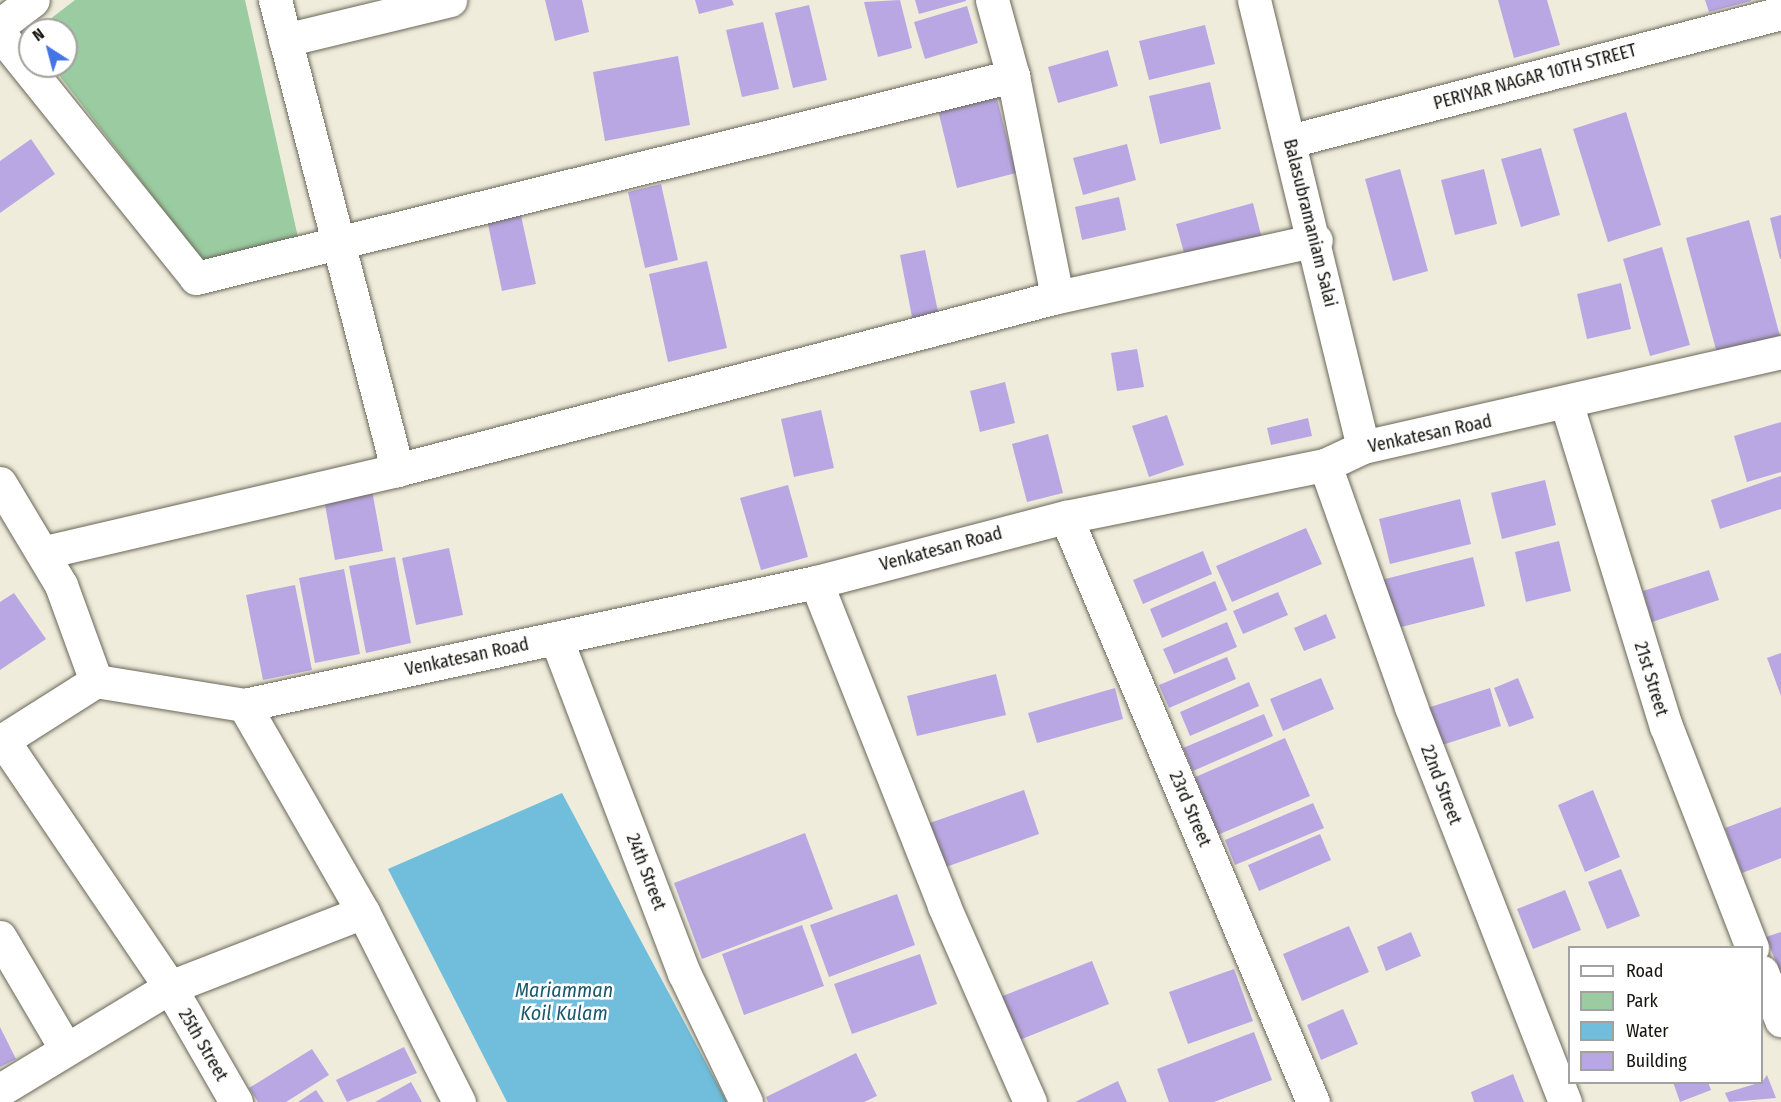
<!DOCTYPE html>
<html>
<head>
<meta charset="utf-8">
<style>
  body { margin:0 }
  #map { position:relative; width:1781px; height:1102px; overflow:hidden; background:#efecdc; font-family:"Fira Sans Condensed",sans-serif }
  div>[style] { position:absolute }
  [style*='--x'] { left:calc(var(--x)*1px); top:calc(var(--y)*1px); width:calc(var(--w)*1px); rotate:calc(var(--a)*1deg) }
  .green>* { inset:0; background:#9bcba0 }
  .water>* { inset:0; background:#70bedb }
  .building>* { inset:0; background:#b9a7e3 }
  .roads { filter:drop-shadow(0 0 2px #6a6759) drop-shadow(0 0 2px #6a6759) }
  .minor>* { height:33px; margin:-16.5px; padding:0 16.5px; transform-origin:16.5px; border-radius:16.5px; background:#fff }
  span { translate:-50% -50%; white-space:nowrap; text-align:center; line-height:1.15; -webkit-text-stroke:5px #fff; paint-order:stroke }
  .street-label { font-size:18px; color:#15140f }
  .water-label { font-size:20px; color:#1a596d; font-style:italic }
  .legend { position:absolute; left:1568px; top:946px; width:195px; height:138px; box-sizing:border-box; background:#fff; border:2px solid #a1a19f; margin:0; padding:8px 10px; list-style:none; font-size:18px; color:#15140f }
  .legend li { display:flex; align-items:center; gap:12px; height:30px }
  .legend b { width:30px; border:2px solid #a1a19f }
  .north { position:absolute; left:18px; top:18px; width:60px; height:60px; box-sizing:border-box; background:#fff; border:2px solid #a1a19f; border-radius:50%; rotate:324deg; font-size:16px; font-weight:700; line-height:24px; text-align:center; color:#15140f }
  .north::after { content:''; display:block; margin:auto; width:21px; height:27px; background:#4475e6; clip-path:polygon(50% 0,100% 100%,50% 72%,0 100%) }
</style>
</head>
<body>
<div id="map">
  <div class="green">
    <i style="clip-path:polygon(75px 0,245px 0,299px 242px,205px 264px,52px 66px,66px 66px,66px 30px,36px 30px)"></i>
  </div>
  <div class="water">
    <i style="clip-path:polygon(562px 793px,727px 1102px,507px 1102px,388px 869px)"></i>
  </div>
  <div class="building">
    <i style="clip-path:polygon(545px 0,582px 0,589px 32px,555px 41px)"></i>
    <i style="clip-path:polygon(695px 0,732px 0,734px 5px,699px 14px)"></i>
    <i style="clip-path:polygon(900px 0,912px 48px,878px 57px,864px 2px)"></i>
    <i style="clip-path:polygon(915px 0,966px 0,966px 1px,919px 14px)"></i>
    <i style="clip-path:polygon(1498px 0,1547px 0,1560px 45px,1514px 58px)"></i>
    <i style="clip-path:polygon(1705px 0,1751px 0,1751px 1px,1709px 12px)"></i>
    <i style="clip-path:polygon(809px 5px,827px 80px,793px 88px,775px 13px)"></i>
    <i style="clip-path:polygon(967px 6px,978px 43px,925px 59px,914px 22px)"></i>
    <i style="clip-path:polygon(763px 22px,779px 89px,742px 97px,726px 30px)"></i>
    <i style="clip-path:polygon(1205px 25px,1215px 64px,1149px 80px,1139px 41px)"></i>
    <i style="clip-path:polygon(1108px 50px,1118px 86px,1058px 103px,1048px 67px)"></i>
    <i style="clip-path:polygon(678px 56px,690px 125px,605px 141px,593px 72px)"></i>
    <i style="clip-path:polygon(1210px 82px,1221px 129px,1160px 144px,1149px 96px)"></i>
    <i style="clip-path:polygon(994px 87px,1016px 173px,957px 188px,936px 102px)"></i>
    <i style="clip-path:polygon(1626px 112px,1661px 225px,1608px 242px,1573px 129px)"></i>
    <i style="clip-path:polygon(31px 139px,55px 174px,0 213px,0 161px)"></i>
    <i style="clip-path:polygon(1127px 144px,1136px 180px,1083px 195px,1073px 158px)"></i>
    <i style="clip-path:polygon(1541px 148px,1560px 215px,1521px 227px,1501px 159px)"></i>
    <i style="clip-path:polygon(1400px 169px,1428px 271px,1393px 281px,1365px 179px)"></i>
    <i style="clip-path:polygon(1484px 169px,1497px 224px,1455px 235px,1441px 180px)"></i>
    <i style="clip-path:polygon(661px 184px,678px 260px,645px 268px,628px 192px)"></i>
    <i style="clip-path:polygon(1119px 197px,1126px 230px,1082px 240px,1075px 207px)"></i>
    <i style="clip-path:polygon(518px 202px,536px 284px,502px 291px,485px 210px)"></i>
    <i style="clip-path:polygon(1253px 203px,1264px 247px,1188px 267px,1176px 224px)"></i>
    <i style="clip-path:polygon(1781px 215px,1781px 259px,1780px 259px,1770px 218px)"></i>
    <i style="clip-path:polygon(1749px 220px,1781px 340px,1718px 357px,1686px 238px)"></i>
    <i style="clip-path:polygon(1662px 247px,1690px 345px,1650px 356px,1623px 259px)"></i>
    <i style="clip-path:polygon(925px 250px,940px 321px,914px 327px,900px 255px)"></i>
    <i style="clip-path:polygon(707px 261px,727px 348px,668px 362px,649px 274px)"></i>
    <i style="clip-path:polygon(1621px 283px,1631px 329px,1587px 339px,1577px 294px)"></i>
    <i style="clip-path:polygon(1137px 349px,1144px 387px,1117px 391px,1111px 353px)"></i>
    <i style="clip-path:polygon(1005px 382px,1015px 423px,980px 432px,970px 391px)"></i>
    <i style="clip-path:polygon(821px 410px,834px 468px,794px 477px,781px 419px)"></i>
    <i style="clip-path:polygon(1167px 415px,1184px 465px,1149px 477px,1132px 426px)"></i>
    <i style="clip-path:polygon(1308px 418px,1312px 436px,1271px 445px,1267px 428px)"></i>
    <i style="clip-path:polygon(1781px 422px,1781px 472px,1747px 482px,1734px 436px)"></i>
    <i style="clip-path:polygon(1048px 434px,1063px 493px,1027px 502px,1012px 444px)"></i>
    <i style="clip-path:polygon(1781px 476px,1781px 509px,1720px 529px,1711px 500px)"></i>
    <i style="clip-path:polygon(1545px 480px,1556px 525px,1502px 539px,1491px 493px)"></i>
    <i style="clip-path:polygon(788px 485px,808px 557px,761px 570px,740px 498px)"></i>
    <i style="clip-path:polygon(372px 490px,383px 551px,335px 560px,324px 499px)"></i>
    <i style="clip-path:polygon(1460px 499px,1471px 544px,1390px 564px,1379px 519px)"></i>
    <i style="clip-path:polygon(1306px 528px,1322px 564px,1232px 602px,1216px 566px)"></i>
    <i style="clip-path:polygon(1559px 541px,1571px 591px,1526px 602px,1515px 552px)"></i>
    <i style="clip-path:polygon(449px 548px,463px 615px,416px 625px,402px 558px)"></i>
    <i style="clip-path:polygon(1203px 551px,1212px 574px,1143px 604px,1133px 580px)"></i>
    <i style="clip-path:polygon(395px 557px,411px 643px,366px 653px,349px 566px)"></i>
    <i style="clip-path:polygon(1473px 557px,1485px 606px,1393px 629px,1381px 580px)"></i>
    <i style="clip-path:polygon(344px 569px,360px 654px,315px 663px,299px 578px)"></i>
    <i style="clip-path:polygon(1709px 570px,1719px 600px,1652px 622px,1643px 591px)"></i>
    <i style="clip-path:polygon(1215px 581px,1227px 610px,1162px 638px,1150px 609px)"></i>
    <i style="clip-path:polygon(295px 585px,312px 670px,263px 680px,246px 595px)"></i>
    <i style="clip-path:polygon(1278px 592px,1288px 615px,1243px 634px,1233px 611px)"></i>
    <i style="clip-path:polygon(14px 593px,46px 639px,0 670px,0 602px)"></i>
    <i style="clip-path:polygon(1326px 614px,1336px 638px,1304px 651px,1294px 628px)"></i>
    <i style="clip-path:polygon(1227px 622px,1237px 647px,1174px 674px,1163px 649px)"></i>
    <i style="clip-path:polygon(1781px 653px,1781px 696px,1767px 658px)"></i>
    <i style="clip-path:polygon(1227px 657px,1236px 679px,1169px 708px,1159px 685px)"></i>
    <i style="clip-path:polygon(996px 674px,1006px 715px,917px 736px,907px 696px)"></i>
    <i style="clip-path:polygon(1321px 678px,1334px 709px,1283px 731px,1270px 699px)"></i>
    <i style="clip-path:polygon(1518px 678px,1534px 718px,1509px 727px,1494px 688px)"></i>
    <i style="clip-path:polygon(1249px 682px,1259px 706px,1190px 736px,1180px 712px)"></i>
    <i style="clip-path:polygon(1115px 688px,1123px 719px,1037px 743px,1028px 713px)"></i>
    <i style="clip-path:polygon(1490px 688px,1501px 726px,1436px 747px,1424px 709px)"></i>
    <i style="clip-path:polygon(1264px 714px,1273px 736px,1193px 771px,1183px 748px)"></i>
    <i style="clip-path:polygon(1285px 738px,1310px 796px,1208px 839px,1184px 782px)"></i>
    <i style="clip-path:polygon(1024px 790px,1039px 834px,943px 868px,927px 824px)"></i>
    <i style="clip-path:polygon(1593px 790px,1620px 857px,1585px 872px,1558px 805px)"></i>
    <i style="clip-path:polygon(1313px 803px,1324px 828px,1235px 865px,1225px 840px)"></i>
    <i style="clip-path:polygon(1781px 807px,1781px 858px,1742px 873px,1725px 828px)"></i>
    <i style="clip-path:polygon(805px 833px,833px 909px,702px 959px,674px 883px)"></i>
    <i style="clip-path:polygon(1320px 834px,1331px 860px,1259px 891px,1248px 865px)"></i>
    <i style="clip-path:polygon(1621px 869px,1640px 916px,1607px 929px,1588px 882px)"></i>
    <i style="clip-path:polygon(1565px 890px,1581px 930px,1533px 949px,1517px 909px)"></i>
    <i style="clip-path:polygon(897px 894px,915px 945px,829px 977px,810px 925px)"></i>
    <i style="clip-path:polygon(802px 925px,824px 986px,744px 1015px,722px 954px)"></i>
    <i style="clip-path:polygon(1349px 926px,1369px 972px,1302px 1001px,1283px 954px)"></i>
    <i style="clip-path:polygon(1411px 932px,1421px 956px,1386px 971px,1377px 947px)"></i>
    <i style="clip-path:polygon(1781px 932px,1781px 975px,1766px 937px)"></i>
    <i style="clip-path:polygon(920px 954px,937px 1004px,852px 1034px,834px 984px)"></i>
    <i style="clip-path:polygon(1092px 961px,1109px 1004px,1017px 1041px,1000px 997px)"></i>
    <i style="clip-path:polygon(1234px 969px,1253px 1021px,1188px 1044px,1169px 992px)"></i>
    <i style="clip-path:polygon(1343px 1009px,1358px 1044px,1321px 1060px,1307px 1025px)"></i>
    <i style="clip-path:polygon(0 1027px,16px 1059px,0 1067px)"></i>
    <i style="clip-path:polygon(1254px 1032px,1272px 1080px,1214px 1102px,1169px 1102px,1157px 1069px)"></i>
    <i style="clip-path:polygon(404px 1047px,417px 1073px,347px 1102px,336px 1080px)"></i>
    <i style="clip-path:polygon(312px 1049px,329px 1075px,286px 1102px,258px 1102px,249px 1088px)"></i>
    <i style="clip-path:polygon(856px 1053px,877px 1096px,864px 1102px,768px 1102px,766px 1097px)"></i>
    <i style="clip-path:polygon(1513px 1074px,1524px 1102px,1474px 1102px,1471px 1092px)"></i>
    <i style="clip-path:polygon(1767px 1075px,1776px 1098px,1729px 1102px,1725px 1093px,1762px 1082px)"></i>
    <i style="clip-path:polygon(1118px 1081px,1127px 1102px,1075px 1102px)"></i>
    <i style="clip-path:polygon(411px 1082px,422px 1102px,375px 1102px)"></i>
    <i style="clip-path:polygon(1673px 1082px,1708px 1082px,1711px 1090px,1680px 1102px)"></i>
    <i style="clip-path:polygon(316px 1090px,324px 1102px,298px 1102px)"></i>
  </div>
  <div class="roads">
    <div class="minor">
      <i style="--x:275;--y:0;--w:486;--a:75.4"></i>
      <i style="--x:992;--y:0;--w:79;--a:74.6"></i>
      <i style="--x:1013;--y:76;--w:225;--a:78.7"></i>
      <i style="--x:1254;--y:0;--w:460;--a:76.3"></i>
      <i style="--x:0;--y:25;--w:41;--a:-37.1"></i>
      <i style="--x:0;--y:34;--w:313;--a:51.2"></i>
      <i style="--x:196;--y:278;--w:842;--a:-13.89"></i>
      <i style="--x:285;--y:40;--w:170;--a:-13.6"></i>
      <i style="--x:1290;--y:141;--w:507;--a:-14.61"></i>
      <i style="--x:1567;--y:405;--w:336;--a:72.9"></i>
      <i style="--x:1666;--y:726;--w:238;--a:68.8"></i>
      <i style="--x:1325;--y:465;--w:257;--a:70.4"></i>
      <i style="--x:1411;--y:707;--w:424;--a:68.7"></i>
      <i style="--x:0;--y:483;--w:119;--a:59.1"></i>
      <i style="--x:61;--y:585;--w:102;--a:70"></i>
      <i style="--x:1066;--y:517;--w:635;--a:67.11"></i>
      <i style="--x:45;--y:552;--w:361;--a:-13.1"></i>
      <i style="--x:397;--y:470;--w:682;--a:-14.69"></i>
      <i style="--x:1057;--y:297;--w:265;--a:-12.4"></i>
      <i style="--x:816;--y:582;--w:348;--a:68.4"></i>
      <i style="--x:944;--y:906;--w:214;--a:66.3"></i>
      <i style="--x:556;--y:638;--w:359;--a:69.1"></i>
      <i style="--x:684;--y:973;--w:143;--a:64.3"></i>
      <i style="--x:96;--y:681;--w:150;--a:9.2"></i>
      <i style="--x:244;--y:705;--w:585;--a:-12.14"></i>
      <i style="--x:816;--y:582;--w:258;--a:-14.6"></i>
      <i style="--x:1066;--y:517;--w:264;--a:-11.4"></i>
      <i style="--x:1325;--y:465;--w:42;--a:-25.3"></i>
      <i style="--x:1363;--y:447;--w:429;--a:-12.8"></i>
      <i style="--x:244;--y:705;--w:239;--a:60.1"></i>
      <i style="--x:363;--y:912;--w:213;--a:63.2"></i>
      <i style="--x:0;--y:937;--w:130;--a:59.5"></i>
      <i style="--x:1762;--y:972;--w:52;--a:68.4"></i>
      <i style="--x:0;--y:1090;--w:199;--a:-31.2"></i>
      <i style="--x:170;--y:987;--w:298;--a:-124.1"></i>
      <i style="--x:3;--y:740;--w:110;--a:-32.4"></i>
      <i style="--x:236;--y:1102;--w:133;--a:-119.9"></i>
      <i style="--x:170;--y:987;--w:207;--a:-21.2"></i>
    </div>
  </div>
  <div class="street-label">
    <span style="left:1535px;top:77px;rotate:-15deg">PERIYAR NAGAR 10TH STREET</span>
    <span style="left:1310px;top:223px;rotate:76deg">Balasubramaniam Salai</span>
    <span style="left:1430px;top:434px;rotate:-12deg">Venkatesan Road</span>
    <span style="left:941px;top:549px;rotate:-15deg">Venkatesan Road</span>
    <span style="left:467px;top:657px;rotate:-12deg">Venkatesan Road</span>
    <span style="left:1651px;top:679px;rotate:73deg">21st Street</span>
    <span style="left:1441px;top:785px;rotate:69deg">22nd Street</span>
    <span style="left:1190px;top:809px;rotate:67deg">23rd Street</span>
    <span style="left:646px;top:872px;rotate:69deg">24th Street</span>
    <span style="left:203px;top:1045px;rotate:60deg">25th Street</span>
  </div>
  <div class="water-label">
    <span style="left:564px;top:1002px">Mariamman<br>Koil Kulam</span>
  </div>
  <ul class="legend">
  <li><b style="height:8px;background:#fff"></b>Road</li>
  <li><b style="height:16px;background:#9bcba0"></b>Park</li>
  <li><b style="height:16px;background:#70bedb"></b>Water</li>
  <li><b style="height:16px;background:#b9a7e3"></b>Building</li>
  </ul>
  <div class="north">N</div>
</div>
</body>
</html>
